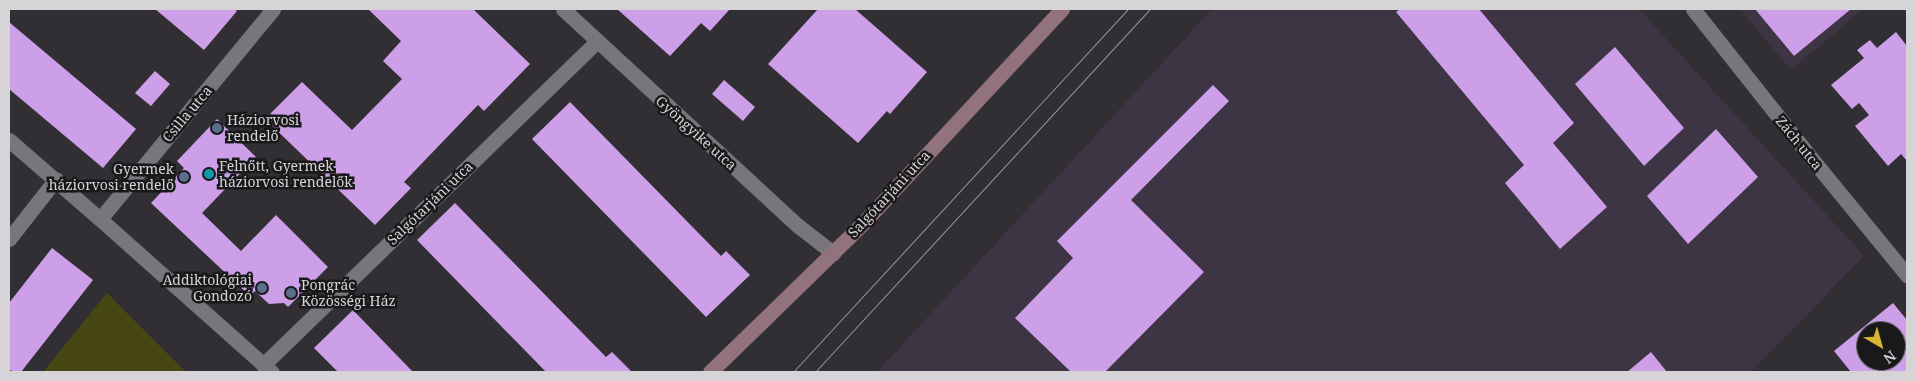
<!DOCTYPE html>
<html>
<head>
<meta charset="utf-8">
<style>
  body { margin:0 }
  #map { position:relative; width:1916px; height:381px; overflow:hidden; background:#322f34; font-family:"Noto Serif",serif }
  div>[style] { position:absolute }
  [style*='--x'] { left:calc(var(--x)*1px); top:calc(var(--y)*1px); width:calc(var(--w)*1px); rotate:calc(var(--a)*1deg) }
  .industrial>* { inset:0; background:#3d3444 }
  .green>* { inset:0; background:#464713 }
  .building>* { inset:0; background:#cc9fe8 }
  .street>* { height:15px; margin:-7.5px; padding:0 7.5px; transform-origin:7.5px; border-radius:7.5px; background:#79767b }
  .secondary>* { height:15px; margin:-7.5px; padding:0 7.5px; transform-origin:7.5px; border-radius:7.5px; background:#92737d }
  .tram>* { height:1px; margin:-0.5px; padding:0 0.5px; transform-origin:0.5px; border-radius:0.5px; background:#98969a }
  .dots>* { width:14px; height:14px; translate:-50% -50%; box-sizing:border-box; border:2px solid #19181a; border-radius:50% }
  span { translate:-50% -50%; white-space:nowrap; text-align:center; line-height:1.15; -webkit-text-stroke:5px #19181a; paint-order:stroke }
  .street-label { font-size:14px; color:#d6d4d7 }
  .poi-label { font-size:14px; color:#d6d4d7 }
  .left { translate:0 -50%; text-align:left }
  .right { translate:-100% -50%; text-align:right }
  .frame { position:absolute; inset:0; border:10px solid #d6d4d7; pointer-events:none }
  .north { position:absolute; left:1856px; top:321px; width:50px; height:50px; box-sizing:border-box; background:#19181a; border:1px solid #656366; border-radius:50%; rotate:142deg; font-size:14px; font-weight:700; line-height:20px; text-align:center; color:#d6d4d7 }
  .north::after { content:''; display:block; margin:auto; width:18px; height:22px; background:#d8b434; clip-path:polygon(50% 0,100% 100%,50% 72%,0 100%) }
</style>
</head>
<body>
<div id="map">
  <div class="industrial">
    <i style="clip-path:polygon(1212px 9px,1639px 9px,1864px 256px,1751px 372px,877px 372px)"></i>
    <i style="clip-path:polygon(1740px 9px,1863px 9px,1791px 70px)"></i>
  </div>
  <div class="green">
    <i style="clip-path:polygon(107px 293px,186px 372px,43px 372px)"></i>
  </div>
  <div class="building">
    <i style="clip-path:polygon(155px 9px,234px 9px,237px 11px,204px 50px)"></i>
    <i style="clip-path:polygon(368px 9px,473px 9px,530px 64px,484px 111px,478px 105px,404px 182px,411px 188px,375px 225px,265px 119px,302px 82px,352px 130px,402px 79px,383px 61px,401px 41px)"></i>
    <i style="clip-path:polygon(617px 9px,730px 9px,710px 31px,701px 23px,670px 56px)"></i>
    <i style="clip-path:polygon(818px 9px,855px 9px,927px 72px,890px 114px,887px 111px,858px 143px,768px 64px)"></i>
    <i style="clip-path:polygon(1400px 9px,1479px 9px,1574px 123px,1553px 143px,1607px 207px,1560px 249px,1505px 183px,1524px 165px,1396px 12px)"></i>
    <i style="clip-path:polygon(1755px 9px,1851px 9px,1794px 56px)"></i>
    <i style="clip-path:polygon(9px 22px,136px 129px,103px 168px,9px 89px)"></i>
    <i style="clip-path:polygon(1896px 32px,1907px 46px,1907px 161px,1901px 154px,1888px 166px,1855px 126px,1869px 115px,1859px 103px,1852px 109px,1831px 85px,1864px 58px,1857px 50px,1870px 40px,1877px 48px)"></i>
    <i style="clip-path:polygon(1615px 47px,1684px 128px,1644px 166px,1575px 84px)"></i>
    <i style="clip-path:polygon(155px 71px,170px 84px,151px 106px,135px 93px)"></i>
    <i style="clip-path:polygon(724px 80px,755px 107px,743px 121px,712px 94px)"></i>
    <i style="clip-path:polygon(1213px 85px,1229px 101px,1131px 200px,1204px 272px,1105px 372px,1071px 372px,1015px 318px,1073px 258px,1057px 241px)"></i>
    <i style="clip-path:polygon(570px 102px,721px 256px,726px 251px,750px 275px,706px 317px,532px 139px)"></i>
    <i style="clip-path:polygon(217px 119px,256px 157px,202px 213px,241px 251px,276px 215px,328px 267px,288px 307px,284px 303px,269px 304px,255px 291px,250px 296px,151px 203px,184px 168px,177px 161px)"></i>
    <i style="clip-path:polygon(1716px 129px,1758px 177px,1688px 244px,1647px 196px)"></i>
    <i style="clip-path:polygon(455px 203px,606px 357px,612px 352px,632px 372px,546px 372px,417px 240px)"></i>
    <i style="clip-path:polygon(52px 248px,93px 280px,21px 372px,13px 372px,9px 369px,9px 303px)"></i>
    <i style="clip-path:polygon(evenodd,1893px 303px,1907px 320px,1907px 372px,1851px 372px,1834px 351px,1893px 303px,1866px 331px,1896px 331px,1896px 361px,1866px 361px,1866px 331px)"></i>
    <i style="clip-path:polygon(353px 310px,413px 372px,338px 372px,314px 348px)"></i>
    <i style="clip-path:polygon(1651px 352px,1667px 372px,1627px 372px)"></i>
  </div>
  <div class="street">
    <i style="--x:563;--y:9;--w:318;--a:42.7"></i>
    <i style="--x:797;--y:225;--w:46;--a:37.9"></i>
    <i style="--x:1693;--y:9;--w:198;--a:51.6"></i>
    <i style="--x:1816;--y:164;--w:144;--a:50.7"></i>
    <i style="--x:9;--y:140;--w:121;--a:41"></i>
    <i style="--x:100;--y:219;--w:230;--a:41.7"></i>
    <i style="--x:100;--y:219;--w:272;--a:-50.5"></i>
    <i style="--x:9;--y:239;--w:76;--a:-51.9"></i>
    <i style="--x:263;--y:365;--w:465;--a:-44.1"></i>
  </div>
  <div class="secondary">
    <i style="--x:710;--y:372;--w:215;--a:-44.2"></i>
    <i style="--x:864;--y:222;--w:291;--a:-47.1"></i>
  </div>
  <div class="tram">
    <i style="--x:793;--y:372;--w:494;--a:-47.3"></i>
    <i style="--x:815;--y:372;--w:494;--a:-47.3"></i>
  </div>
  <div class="dots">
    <i style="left:217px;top:128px;background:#5c6f8a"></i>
    <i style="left:209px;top:174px;background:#0f9aa8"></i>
    <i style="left:184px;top:177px;background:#5c6f8a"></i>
    <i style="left:262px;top:288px;background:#5c6f8a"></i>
    <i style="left:291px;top:293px;background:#5c6f8a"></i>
  </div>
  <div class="street-label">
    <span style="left:187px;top:114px;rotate:-50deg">Csilla utca</span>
    <span style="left:696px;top:133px;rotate:42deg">Gyöngyike utca</span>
    <span style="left:1799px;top:143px;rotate:51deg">Zách utca</span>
    <span style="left:889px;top:194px;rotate:-47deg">Salgótarjáni utca</span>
    <span style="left:430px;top:203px;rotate:-44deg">Salgótarjáni utca</span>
  </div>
  <div class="poi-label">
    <span class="left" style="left:227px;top:128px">Háziorvosi<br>rendelő</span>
    <span class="left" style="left:219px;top:174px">Felnőtt, Gyermek<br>háziorvosi rendelők</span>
    <span class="right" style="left:174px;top:177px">Gyermek<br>háziorvosi rendelő</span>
    <span class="right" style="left:252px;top:288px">Addiktológiai<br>Gondozó</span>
    <span class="left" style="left:301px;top:293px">Pongrác<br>Közösségi Ház</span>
  </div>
  <div class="frame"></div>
  <div class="north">N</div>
</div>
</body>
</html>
